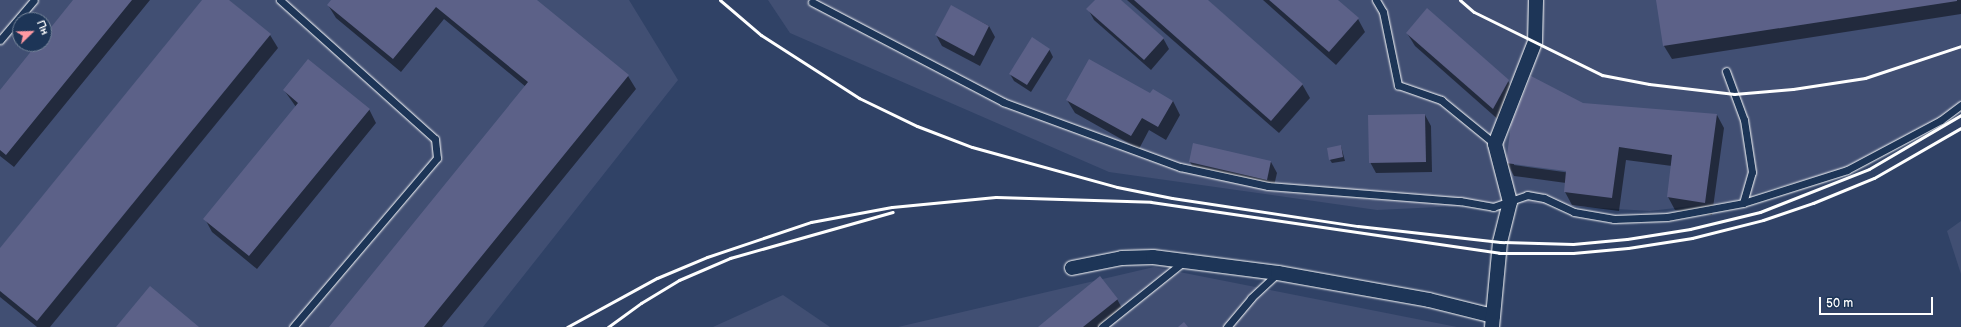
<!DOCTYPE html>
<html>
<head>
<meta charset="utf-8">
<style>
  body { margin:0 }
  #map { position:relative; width:1961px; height:327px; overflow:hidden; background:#304266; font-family:"Balsamiq Sans",sans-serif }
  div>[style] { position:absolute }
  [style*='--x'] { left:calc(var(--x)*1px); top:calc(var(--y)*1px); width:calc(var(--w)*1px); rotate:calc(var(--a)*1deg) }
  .built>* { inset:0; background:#414f73 }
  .shadow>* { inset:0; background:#0007 }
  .building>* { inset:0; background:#5c6188 }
  .roads { filter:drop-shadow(0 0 1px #fff) drop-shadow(0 0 1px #fff) }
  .service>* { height:7px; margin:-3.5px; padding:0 3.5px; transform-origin:3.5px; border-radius:3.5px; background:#1d3557 }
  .minor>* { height:14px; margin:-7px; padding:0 7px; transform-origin:7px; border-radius:7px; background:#1d3557 }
  .rail>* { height:3px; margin:-1.5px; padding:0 1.5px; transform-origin:1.5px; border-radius:1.5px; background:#fff }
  span { translate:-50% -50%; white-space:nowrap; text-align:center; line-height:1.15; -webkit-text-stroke:3.5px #1d3557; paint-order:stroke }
  .north { position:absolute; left:12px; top:12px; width:40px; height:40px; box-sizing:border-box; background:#1d3557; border:1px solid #77869a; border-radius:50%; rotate:67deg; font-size:11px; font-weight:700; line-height:16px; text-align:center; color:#fff }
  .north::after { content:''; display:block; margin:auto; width:14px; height:18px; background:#ff9aa2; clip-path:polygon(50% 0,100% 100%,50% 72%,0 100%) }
  .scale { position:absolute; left:1819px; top:297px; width:114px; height:18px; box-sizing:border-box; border:2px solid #fff; border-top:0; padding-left:5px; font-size:12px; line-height:14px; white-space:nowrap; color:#fff; -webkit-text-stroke:3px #1d3557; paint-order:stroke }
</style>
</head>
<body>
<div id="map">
  <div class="built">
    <i style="clip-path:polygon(evenodd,0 0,629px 0,678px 80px,483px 327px,0 327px,0 0,20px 20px,44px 20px,44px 44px,20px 44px,20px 20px)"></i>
    <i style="clip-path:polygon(768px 0,1961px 0,1961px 102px,1940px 119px,1844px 169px,1753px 194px,1734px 201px,1650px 211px,1522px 203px,1377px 210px,1109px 172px,790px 33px)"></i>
    <i style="clip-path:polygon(1961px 221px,1961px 274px,1947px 231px)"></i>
    <i style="clip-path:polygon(1154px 267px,1457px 327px,898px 327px)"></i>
    <i style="clip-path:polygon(783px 295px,830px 327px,713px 327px)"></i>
  </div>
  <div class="shadow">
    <i style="clip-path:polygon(74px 0,150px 0,14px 167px,0 156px,0 91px,38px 44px,44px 44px,44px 37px)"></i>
    <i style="clip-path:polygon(203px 0,228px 0,270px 35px,278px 48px,50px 327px,37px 327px,0 297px,0 249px)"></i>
    <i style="clip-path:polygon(333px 0,535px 0,628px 76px,636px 89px,442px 327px,330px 327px,526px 87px,444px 19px,401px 72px,336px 18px,328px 5px)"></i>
    <i style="clip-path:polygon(1096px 0,1120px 0,1163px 38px,1169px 49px,1151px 70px,1094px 20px,1088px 9px)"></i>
    <i style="clip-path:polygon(1127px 0,1207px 0,1302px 84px,1310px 98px,1279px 133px)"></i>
    <i style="clip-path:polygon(1263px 0,1336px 0,1358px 19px,1365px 32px,1336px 65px)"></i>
    <i style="clip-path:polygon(1657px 0,1961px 0,1961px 14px,1672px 59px,1664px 46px)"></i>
    <i style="clip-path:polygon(951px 6px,989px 26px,995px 37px,980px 66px,942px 46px,936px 35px)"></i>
    <i style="clip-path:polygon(1407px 33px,1508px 81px,1516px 94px,1501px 122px,1415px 46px)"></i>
    <i style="clip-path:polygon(1049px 49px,1053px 57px,1031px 92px,1014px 81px,1010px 74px)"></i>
    <i style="clip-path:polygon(284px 90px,369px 109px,376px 123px,257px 269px,212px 232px,205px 219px,296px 107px)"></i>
    <i style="clip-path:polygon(1151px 95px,1173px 101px,1180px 115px,1166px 140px,1149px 130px,1139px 149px,1075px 113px,1067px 100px)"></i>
    <i style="clip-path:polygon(evenodd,1583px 104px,1717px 115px,1724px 128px,1712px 215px,1675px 210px,1668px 197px,1672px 166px,1626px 160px,1619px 211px,1572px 205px,1565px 192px,1566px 183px,1514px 176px,1507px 163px,1583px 104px,1514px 163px,1572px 171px,1571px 173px,1514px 165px,1514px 163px)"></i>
    <i style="clip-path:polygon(1425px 115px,1431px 126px,1432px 172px,1376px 173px,1370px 162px)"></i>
    <i style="clip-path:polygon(1341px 146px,1345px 161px,1332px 163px,1330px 160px)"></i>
    <i style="clip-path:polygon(1190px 162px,1271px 162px,1277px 173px,1273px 190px,1196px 172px)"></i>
    <i style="clip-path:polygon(1117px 299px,1124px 312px,1106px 327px,1039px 327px)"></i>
  </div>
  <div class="building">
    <i style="clip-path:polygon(73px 0,132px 0,6px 155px,0 150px,0 90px,37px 44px,44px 44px,44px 36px)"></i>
    <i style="clip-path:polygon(202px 0,229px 0,271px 34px,37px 321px,0 291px,0 248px)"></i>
    <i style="clip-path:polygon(331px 0,537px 0,629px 75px,424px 327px,329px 327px,528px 82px,436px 7px,393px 59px,327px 5px)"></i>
    <i style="clip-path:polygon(1095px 0,1121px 0,1164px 38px,1144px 60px,1086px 9px)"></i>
    <i style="clip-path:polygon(1134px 0,1208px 0,1303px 84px,1271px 121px)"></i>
    <i style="clip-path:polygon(1269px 0,1338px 0,1359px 18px,1329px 52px)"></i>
    <i style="clip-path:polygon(1656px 0,1957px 0,1957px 1px,1663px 46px)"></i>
    <i style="clip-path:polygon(951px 5px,989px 26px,974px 56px,935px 35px)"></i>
    <i style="clip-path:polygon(1427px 8px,1509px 80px,1493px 109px,1406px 33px)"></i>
    <i style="clip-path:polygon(1032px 37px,1050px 49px,1027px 85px,1009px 74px)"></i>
    <i style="clip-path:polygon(308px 59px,370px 109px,249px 256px,203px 219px,298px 103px,283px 90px)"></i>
    <i style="clip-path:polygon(1089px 59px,1150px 93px,1153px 89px,1173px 101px,1158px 127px,1142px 118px,1131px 136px,1066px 100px)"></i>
    <i style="clip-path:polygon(1531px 76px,1583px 103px,1717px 114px,1705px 203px,1667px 197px,1672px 155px,1619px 147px,1612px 198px,1564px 192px,1566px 171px,1506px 163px,1511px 125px)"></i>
    <i style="clip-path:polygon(1425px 114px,1426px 162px,1369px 163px,1368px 115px)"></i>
    <i style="clip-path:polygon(1193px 143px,1271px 161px,1267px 180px,1189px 162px)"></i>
    <i style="clip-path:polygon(1341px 145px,1343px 157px,1329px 160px,1327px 148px)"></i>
    <i style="clip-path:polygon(1100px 276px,1118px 299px,1083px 327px,1038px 327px)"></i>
    <i style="clip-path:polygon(150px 286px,199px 327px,116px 327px)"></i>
    <i style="clip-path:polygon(1184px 322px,1188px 327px,1178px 327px)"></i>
  </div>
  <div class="roads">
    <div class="service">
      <i style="--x:280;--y:0;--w:208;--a:41.9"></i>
      <i style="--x:435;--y:139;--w:19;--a:84"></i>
      <i style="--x:437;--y:158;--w:222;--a:130.4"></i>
      <i style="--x:1376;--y:0;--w:14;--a:60"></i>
      <i style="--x:1383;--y:12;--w:75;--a:78.4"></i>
      <i style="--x:1398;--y:85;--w:46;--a:19.2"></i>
      <i style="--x:1441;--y:100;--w:70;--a:39.2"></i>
      <i style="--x:812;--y:2;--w:216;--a:27.6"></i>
      <i style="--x:1003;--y:102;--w:189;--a:20.2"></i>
      <i style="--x:1180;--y:167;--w:90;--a:12.2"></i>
      <i style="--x:1268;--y:186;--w:193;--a:4.5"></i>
      <i style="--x:1460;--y:201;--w:34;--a:10"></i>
      <i style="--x:1493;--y:207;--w:36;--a:-19"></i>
      <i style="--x:1527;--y:195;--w:17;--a:10"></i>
      <i style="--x:1544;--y:198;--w:33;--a:25"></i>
      <i style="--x:1574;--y:212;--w:41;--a:9.9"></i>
      <i style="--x:1614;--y:219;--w:53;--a:-2.2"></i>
      <i style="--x:1667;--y:217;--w:77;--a:-10.4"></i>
      <i style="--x:1743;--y:203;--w:32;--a:-74"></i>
      <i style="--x:1752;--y:172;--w:53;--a:-98.7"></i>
      <i style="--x:1744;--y:120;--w:52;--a:-110.2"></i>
      <i style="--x:0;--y:40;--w:52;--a:-49.6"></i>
      <i style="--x:1743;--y:203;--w:109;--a:-17.6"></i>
      <i style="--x:1847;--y:170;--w:106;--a:-28"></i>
      <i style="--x:1941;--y:120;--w:25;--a:-37"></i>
      <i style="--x:1102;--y:327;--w:104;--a:-38.7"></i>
      <i style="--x:1227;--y:327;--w:38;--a:-50"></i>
      <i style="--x:1251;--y:298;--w:37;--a:-43"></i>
    </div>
    <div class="minor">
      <i style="--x:1072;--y:268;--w:51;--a:-11.3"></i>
      <i style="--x:1122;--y:258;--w:31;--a:-2"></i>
      <i style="--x:1153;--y:257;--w:126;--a:7.3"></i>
      <i style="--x:1278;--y:273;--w:153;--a:10.1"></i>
      <i style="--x:1429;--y:300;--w:66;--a:14"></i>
      <i style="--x:1492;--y:327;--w:85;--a:-84.6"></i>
      <i style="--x:1500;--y:242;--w:41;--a:-76"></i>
      <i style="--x:1510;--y:202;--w:60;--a:-104.5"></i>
      <i style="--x:1495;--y:144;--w:110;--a:-68.6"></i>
      <i style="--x:1535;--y:42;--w:42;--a:-88.6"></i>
    </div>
  </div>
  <div class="rail">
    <i style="--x:720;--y:0;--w:54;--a:40.5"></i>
    <i style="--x:761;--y:35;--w:117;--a:32.7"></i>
    <i style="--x:859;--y:98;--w:64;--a:25.8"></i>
    <i style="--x:917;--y:126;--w:59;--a:20.9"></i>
    <i style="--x:972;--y:147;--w:150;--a:15.4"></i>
    <i style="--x:1117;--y:187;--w:56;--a:11.3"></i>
    <i style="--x:1172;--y:198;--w:188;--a:8.6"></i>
    <i style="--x:1358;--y:226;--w:143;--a:6.4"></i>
    <i style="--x:1500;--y:242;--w:73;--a:1.6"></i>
    <i style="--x:1573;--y:244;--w:54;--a:-5.3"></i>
    <i style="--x:1627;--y:239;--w:64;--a:-9"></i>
    <i style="--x:1690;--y:229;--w:72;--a:-13.7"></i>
    <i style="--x:1760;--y:212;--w:117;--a:-21.5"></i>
    <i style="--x:1869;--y:169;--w:107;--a:-30.4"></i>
    <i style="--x:1460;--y:0;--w:18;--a:41"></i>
    <i style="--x:1474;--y:12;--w:143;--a:26.2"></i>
    <i style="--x:1602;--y:75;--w:48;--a:10.8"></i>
    <i style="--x:1649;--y:84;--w:86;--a:6.7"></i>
    <i style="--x:1734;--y:94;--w:59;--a:-4.8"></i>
    <i style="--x:1793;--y:89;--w:73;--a:-8.7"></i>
    <i style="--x:1865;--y:78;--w:101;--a:-18.4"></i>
    <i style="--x:567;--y:327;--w:102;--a:-28.6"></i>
    <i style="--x:657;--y:278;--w:54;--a:-22.8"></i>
    <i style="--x:707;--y:257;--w:110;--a:-18.6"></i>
    <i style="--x:811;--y:222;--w:82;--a:-10.5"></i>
    <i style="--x:892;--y:207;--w:104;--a:-5.5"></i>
    <i style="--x:996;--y:197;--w:155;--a:1.8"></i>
    <i style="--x:1151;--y:202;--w:352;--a:8.3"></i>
    <i style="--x:1499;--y:253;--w:74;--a:0"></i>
    <i style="--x:1573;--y:253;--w:55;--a:-5.2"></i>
    <i style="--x:1628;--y:248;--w:65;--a:-8.9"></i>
    <i style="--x:1692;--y:238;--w:73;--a:-14.2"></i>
    <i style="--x:1763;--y:220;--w:53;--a:-18.8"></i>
    <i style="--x:1813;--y:203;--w:66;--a:-22.3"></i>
    <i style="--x:1874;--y:178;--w:100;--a:-29.9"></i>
    <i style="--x:608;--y:327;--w:41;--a:-36"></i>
    <i style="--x:641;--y:303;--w:44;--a:-31.2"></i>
    <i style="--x:679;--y:280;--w:56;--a:-23.3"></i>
    <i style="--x:730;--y:258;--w:169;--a:-15.8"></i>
  </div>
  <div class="north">Пн</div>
  <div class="scale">50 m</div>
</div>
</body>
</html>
